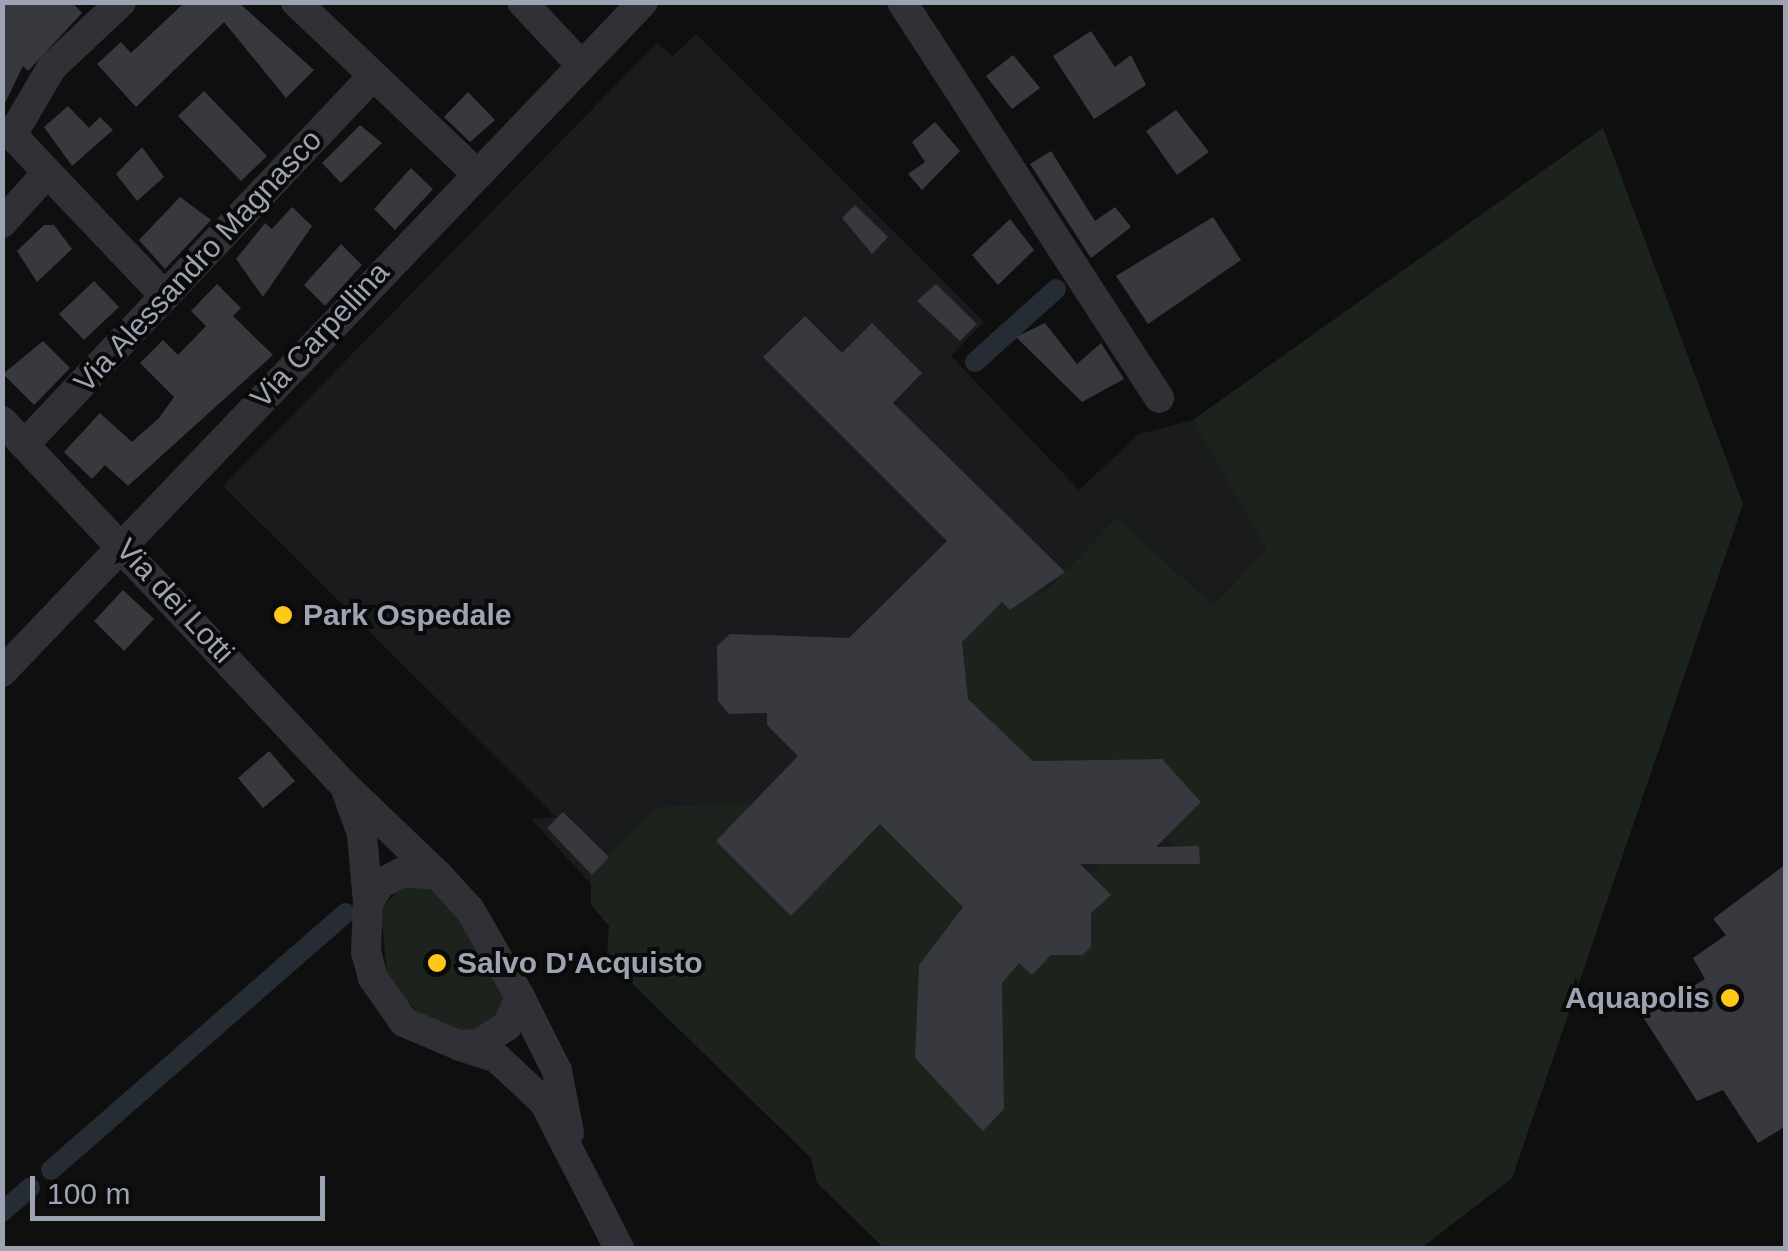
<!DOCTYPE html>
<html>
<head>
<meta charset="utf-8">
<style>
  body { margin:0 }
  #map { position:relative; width:1788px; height:1251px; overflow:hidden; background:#0f0f10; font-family:Arial,sans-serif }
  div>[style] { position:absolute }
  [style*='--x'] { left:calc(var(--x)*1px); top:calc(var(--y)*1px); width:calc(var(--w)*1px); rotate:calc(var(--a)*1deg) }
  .built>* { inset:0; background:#1a1b1d }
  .green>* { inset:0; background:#1b231c }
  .canal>* { height:20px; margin:-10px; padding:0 10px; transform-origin:10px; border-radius:10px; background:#252c34 }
  .building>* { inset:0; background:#38393e }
  .minor>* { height:30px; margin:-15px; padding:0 15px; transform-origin:15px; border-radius:15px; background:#303036 }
  .dots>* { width:28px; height:28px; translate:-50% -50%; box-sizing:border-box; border:5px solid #0a0a0b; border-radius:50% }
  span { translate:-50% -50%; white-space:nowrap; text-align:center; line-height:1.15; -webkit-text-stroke:8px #0a0a0b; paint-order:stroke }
  .street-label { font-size:30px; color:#9ea3b3 }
  .poi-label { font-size:30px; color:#9ea3b3; font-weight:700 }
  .left { translate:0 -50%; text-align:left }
  .right { translate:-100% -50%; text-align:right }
  .frame { position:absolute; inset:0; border:5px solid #9ea3b3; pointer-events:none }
  .scale { position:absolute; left:30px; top:1176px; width:295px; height:45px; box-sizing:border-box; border:5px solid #9ea3b3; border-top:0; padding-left:12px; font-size:30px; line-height:35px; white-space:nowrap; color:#9ea3b3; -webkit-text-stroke:8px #0a0a0b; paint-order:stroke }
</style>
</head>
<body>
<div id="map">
  <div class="built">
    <i style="clip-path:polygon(696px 34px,984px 322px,951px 356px,1079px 490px,1139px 434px,1193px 420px,1603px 128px,1743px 504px,1512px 1178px,1421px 1248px,1116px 1248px,649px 947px,531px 819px,556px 817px,223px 486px,657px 43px,673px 56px)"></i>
  </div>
  <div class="green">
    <i style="clip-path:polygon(1603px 128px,1743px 504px,1512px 1178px,1421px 1248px,884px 1248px,817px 1183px,811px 1158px,607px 959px,609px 926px,591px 905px,591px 873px,659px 807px,752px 803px,718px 842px,793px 914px,880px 824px,963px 907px,919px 965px,915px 1058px,984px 1130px,1004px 1109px,1002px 983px,1019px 963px,1033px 973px,1051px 955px,1083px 955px,1091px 947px,1091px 913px,1109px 896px,1090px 874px,1100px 864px,1200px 864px,1199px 846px,1176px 847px,1166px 837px,1201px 802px,1162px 759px,1033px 761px,968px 699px,962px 642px,997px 607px,1024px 592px,1045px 592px,1117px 518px,1213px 606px,1267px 550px,1193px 420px)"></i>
    <i style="clip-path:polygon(405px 884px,440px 889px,507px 995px,498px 1021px,465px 1032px,417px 1012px,387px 976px,381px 908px)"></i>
  </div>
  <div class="canal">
    <i style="--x:975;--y:362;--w:109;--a:-42"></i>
    <i style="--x:51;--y:1170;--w:391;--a:-41.1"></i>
    <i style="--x:2;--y:1212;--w:37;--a:-41"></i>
  </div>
  <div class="building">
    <i style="clip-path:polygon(2px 2px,72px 2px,82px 13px,28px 71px,23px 66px,2px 109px)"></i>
    <i style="clip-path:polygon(185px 2px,238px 2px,314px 70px,286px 98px,224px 22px,136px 107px,97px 64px,121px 42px,131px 53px)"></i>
    <i style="clip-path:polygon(1091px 31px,1115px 67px,1131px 55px,1146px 85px,1094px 119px,1053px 56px)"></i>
    <i style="clip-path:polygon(1013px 55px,1040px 88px,1012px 109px,986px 76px)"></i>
    <i style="clip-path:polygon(204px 91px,267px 156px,241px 181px,178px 116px)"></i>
    <i style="clip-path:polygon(468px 92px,495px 120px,470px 142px,444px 117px)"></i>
    <i style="clip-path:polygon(68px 106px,89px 128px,100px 117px,113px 130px,72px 166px,44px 127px)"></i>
    <i style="clip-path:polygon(1176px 110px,1209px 152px,1177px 175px,1146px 131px)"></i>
    <i style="clip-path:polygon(935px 122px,960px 151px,922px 190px,908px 174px,925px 162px,912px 142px)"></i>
    <i style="clip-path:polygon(360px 125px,382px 143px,341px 183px,322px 163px)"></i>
    <i style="clip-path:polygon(142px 147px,164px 177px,137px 201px,116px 174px)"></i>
    <i style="clip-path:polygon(1051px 151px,1095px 221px,1115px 207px,1131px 227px,1091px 258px,1030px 164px)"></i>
    <i style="clip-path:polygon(411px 168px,433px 189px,395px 230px,374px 209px)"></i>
    <i style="clip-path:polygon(180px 197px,211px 220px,165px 269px,139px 240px)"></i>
    <i style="clip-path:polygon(855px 205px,888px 237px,872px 254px,842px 218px)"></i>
    <i style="clip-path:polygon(292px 207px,312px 226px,263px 297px,236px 259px,265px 223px,272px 229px)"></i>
    <i style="clip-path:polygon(1213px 217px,1241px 260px,1148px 324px,1116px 276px)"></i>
    <i style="clip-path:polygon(1010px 219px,1034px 250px,998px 285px,972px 255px)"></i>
    <i style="clip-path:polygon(44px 225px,54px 225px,72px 249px,37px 282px,17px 251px)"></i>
    <i style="clip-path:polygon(341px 244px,362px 265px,325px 306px,304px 285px)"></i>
    <i style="clip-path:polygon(94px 281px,119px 307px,84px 340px,59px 314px)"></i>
    <i style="clip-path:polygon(217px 284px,241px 308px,233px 316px,273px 355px,128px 486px,105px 465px,92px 479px,64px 452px,100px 413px,132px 442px,159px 418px,174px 397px,140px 363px,163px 340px,178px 355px,206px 326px,191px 311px)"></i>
    <i style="clip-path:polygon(936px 284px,977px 324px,960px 341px,917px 301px)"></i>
    <i style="clip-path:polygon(805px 316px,842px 353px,872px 323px,922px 373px,893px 403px,1065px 572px,1010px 610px,1002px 602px,962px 642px,968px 699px,1033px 761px,1162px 759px,1201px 802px,1156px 847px,1199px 846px,1200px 864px,1080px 864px,1111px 895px,1091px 913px,1091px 947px,1083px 955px,1051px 955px,1032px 975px,1019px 963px,1002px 983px,1004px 1109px,983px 1131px,915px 1058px,919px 965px,963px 907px,880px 824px,791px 916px,716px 841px,798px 756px,767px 725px,767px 713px,729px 714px,718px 701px,717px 646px,730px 634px,849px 638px,947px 541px,763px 357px)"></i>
    <i style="clip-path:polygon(1045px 323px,1077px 364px,1101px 343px,1124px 379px,1082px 402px,1016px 337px)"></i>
    <i style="clip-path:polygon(43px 341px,70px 368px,34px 405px,3px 374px)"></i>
    <i style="clip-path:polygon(123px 590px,154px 619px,124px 651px,94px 621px)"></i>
    <i style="clip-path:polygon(269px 751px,295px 781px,263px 808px,238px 778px)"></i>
    <i style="clip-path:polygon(563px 812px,609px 857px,592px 875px,547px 828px)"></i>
    <i style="clip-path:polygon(1786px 864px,1786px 1126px,1758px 1143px,1723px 1090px,1697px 1101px,1643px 1017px,1705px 979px,1693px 958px,1726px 935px,1713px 919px)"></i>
  </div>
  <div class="minor">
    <i style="--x:121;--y:2;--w:95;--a:136.7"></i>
    <i style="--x:52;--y:67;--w:79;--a:120.5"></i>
    <i style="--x:12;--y:135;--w:222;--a:46.5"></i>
    <i style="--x:296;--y:2;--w:247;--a:43.5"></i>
    <i style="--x:522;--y:2;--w:86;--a:46.9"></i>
    <i style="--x:902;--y:2;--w:472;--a:57"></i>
    <i style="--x:2;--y:223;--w:64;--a:-48.1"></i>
    <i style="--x:2;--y:421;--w:499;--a:46.8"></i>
    <i style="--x:344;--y:785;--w:130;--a:43.8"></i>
    <i style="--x:438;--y:875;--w:47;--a:47.6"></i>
    <i style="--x:470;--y:910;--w:100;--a:60.1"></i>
    <i style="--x:520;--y:997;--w:32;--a:114"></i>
    <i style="--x:507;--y:1026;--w:34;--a:148"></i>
    <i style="--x:478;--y:1044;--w:20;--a:177"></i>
    <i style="--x:458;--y:1045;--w:59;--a:-156.9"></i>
    <i style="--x:404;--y:1022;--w:54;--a:-125.2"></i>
    <i style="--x:373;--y:978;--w:27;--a:-105"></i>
    <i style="--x:366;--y:952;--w:49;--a:-87.7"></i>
    <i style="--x:368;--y:903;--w:22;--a:-58"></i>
    <i style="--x:380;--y:884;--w:26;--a:-28"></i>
    <i style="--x:403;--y:872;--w:35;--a:5"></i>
    <i style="--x:25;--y:444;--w:504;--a:-46.61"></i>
    <i style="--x:2;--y:672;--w:927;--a:-46.27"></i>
    <i style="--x:347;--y:792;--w:45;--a:70.3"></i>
    <i style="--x:362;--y:834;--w:69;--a:85"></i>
    <i style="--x:520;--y:997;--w:83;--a:63.4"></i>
    <i style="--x:557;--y:1071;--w:63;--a:79"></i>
    <i style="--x:460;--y:1046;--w:39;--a:18"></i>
    <i style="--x:497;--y:1058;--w:64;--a:43.1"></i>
    <i style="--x:544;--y:1102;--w:164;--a:62.8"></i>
  </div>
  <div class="dots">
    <i style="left:283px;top:615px;background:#ffc718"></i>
    <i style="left:437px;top:963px;background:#ffc718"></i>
    <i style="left:1730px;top:998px;background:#ffc718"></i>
  </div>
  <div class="street-label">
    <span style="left:198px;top:261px;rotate:-47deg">Via Alessandro Magnasco</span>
    <span style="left:320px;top:335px;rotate:-47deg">Via Carpellina</span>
    <span style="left:175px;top:601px;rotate:47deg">Via dei Lotti</span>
  </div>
  <div class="poi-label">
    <span class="left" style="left:303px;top:615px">Park Ospedale</span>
    <span class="left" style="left:457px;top:963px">Salvo D'Acquisto</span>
    <span class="right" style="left:1710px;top:998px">Aquapolis</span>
  </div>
  <div class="frame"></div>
  <div class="scale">100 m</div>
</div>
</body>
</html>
